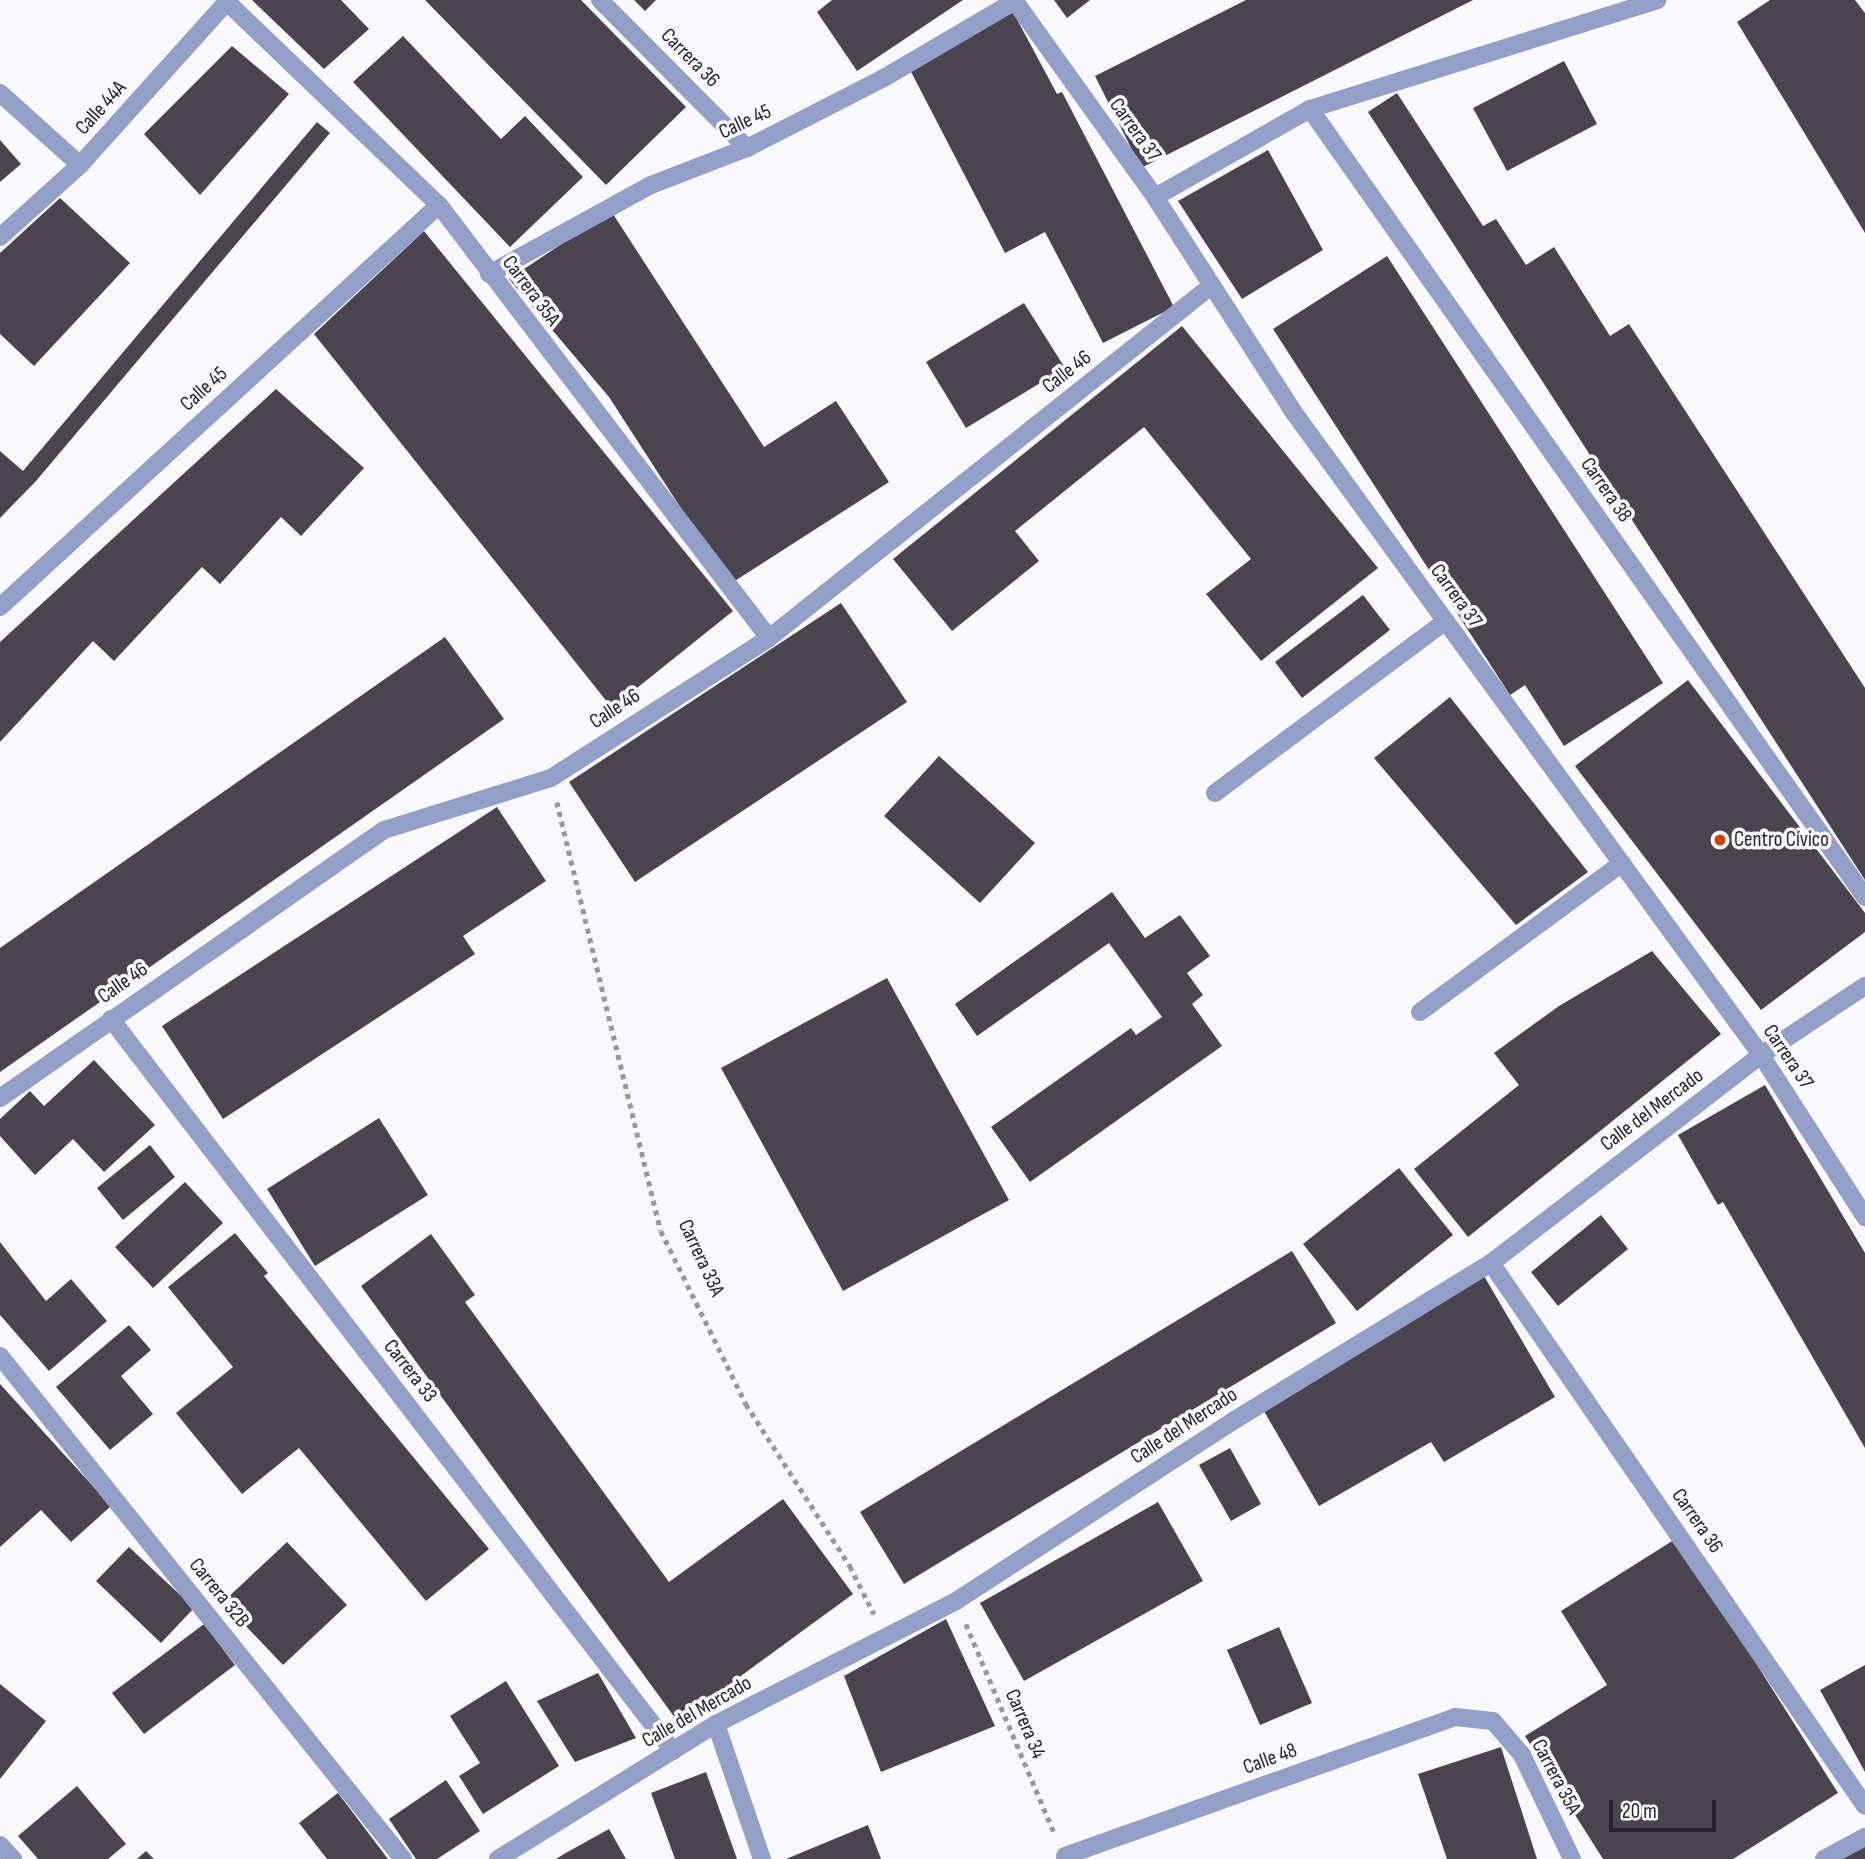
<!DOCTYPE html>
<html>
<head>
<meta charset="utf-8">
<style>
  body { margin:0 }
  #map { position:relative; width:1865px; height:1859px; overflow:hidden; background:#f9f8fd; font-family:"Sofia Sans Condensed",sans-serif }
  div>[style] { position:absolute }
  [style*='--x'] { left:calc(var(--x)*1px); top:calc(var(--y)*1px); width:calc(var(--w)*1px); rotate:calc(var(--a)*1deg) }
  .building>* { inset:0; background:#4a444e }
  .path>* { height:4.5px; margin-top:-2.25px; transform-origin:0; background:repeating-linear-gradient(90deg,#98979c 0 5px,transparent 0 10px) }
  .lane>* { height:18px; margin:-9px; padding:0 9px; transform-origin:9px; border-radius:9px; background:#929fc6 }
  .street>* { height:18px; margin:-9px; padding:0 9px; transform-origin:9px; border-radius:9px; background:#929fc6 }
  .dots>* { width:19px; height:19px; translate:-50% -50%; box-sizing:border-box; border:4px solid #f9f8fd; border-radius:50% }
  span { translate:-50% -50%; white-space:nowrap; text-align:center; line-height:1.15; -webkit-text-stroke:7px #f9f8fd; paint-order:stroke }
  .street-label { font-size:21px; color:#242429 }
  .poi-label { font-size:21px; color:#242429 }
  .left { translate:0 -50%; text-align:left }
  .scale { position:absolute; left:1609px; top:1800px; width:107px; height:32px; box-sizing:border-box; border:4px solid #242429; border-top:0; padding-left:9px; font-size:21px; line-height:24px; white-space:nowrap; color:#242429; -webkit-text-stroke:5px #f9f8fd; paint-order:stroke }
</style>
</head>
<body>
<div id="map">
  <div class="building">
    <i style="clip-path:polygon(252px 0,341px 0,369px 29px,324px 69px)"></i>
    <i style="clip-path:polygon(425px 0,581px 0,686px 107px,606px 185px)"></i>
    <i style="clip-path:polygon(634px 0,656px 0,645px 11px)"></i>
    <i style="clip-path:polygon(832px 0,963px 0,857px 71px,817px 12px)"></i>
    <i style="clip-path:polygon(1054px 0,1090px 0,1067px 18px)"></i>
    <i style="clip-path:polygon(1246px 0,1473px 0,1141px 168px,1095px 76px)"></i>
    <i style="clip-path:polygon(1770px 0,1855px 0,1865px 13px,1865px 233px,1737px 22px)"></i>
    <i style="clip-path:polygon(1013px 12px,1057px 94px,1062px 92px,1174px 307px,1103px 343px,1045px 232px,1005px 253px,908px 66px)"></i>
    <i style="clip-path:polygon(403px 36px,501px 139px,525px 116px,583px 177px,510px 247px,353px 82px)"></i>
    <i style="clip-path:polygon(232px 46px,289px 94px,200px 195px,144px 134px)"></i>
    <i style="clip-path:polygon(1564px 61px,1597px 124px,1507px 171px,1473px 108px)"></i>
    <i style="clip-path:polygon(1397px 93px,1483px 226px,1496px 219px,1526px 265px,1554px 247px,1610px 336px,1629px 324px,1865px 688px,1865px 880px,1368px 112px)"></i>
    <i style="clip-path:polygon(317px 122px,330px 133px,36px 481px,0 518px,0 451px,23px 471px)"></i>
    <i style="clip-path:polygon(0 140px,21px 164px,0 182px)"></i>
    <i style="clip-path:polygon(1268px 150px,1323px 250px,1242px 299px,1178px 201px)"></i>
    <i style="clip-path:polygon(60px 198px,130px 263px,34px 366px,0 334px,0 253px)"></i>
    <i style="clip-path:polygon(611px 211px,764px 447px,836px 401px,889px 482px,730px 584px,609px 397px,509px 279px)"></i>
    <i style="clip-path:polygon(424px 231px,733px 611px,612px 708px,314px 334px)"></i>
    <i style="clip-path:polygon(1387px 256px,1663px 683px,1564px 746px,1525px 685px,1510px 695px,1273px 329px)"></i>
    <i style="clip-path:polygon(1024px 303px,1065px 368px,966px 428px,926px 362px)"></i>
    <i style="clip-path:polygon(1182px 326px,1378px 568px,1261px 661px,1206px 594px,1251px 559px,1144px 427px,1015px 531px,1039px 561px,952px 631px,893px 559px)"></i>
    <i style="clip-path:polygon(276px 389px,364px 468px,301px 536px,281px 517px,220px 584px,202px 567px,114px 661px,93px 641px,0 742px,0 642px)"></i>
    <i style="clip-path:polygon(1363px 595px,1390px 630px,1302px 698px,1275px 662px)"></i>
    <i style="clip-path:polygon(841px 603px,907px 702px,635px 882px,569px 782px)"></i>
    <i style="clip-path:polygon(445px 637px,504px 719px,0 1072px,0 948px)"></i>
    <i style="clip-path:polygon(1688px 680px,1865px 913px,1865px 932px,1761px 1010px,1575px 766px)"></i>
    <i style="clip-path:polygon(1450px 697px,1588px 872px,1516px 925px,1374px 758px)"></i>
    <i style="clip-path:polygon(939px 756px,1035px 843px,980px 903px,884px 816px)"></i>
    <i style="clip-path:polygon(497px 807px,546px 881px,463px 936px,475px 954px,223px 1119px,162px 1026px)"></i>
    <i style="clip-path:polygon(1112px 892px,1145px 938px,1180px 915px,1210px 956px,1187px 973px,1203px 995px,1192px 1004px,1222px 1046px,1030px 1182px,991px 1127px,1131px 1028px,1136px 1035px,1162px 1017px,1109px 943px,977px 1036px,955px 1004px)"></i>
    <i style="clip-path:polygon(1652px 951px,1721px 1034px,1468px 1237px,1414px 1169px,1519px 1085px,1494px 1053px,1559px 1006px)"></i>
    <i style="clip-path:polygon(887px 978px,1009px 1200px,843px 1291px,721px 1068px)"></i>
    <i style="clip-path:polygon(94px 1060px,155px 1125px,104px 1172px,73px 1139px,35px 1175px,0 1136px,0 1119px,30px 1091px,44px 1106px)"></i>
    <i style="clip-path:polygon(1765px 1085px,1865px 1253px,1865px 1448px,1723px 1202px,1718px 1205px,1678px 1135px)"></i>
    <i style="clip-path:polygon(379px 1118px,428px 1195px,315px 1266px,267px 1189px)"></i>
    <i style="clip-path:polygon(150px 1145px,175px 1177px,123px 1220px,97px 1188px)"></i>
    <i style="clip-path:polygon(1399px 1168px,1453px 1235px,1357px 1311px,1303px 1244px)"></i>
    <i style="clip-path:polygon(185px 1182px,223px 1223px,153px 1288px,115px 1247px)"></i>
    <i style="clip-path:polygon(1601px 1215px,1628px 1249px,1558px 1306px,1531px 1272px)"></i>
    <i style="clip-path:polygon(235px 1233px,268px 1273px,264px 1276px,489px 1549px,426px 1601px,299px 1448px,242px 1494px,176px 1413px,233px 1367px,168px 1287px)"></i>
    <i style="clip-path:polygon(431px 1234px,475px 1295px,465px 1302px,669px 1582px,783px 1499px,853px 1594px,678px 1722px,361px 1286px)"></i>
    <i style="clip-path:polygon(0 1242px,46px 1301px,71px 1279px,107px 1321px,49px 1371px,0 1315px)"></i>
    <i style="clip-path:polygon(1292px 1251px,1336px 1323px,904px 1584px,860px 1512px)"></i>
    <i style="clip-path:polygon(1484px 1276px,1555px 1397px,1444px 1462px,1431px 1442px,1319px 1506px,1261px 1406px)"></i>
    <i style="clip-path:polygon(129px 1325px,151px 1350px,121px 1376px,153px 1414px,110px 1450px,56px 1387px)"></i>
    <i style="clip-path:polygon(0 1384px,111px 1506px,71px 1542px,41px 1510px,0 1547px)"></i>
    <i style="clip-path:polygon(1230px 1448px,1261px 1504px,1231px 1521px,1199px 1465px)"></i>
    <i style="clip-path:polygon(1158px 1502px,1203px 1581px,1024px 1681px,980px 1603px)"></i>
    <i style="clip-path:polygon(1677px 1538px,1838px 1793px,1733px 1859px,1603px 1859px,1525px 1736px,1607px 1685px,1561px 1611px)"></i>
    <i style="clip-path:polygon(287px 1542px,347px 1605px,283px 1665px,223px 1602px)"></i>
    <i style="clip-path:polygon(129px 1547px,194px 1608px,161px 1643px,96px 1581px)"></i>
    <i style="clip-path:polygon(946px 1619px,995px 1726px,881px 1772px,844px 1676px)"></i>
    <i style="clip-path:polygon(204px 1624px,235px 1665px,144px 1734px,112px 1693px)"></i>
    <i style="clip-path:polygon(1279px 1627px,1312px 1703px,1260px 1725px,1227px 1650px)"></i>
    <i style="clip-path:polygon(1865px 1665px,1865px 1772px,1820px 1690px)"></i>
    <i style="clip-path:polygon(598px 1673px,636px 1738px,575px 1762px,537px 1701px)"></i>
    <i style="clip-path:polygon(506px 1681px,559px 1766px,483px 1814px,459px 1776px,480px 1763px,450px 1716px)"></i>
    <i style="clip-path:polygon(0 1684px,46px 1721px,0 1779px)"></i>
    <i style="clip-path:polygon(1501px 1747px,1537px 1859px,1447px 1859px,1418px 1774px)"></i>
    <i style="clip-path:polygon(706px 1772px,737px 1859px,675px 1859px,651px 1793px)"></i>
    <i style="clip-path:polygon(446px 1780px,480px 1831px,437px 1859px,416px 1859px,389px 1819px)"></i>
    <i style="clip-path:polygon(77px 1786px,126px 1844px,108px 1859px,38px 1859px,18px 1836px)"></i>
    <i style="clip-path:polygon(338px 1793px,388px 1859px,327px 1859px,299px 1823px)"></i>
    <i style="clip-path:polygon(868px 1825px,881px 1859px,786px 1859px)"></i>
    <i style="clip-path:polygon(609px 1829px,626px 1859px,556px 1859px,564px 1854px)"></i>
    <i style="clip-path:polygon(1865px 1840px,1865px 1859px,1833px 1859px)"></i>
    <i style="clip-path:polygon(146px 1851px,154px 1859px,137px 1859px)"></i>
  </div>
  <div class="path">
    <i style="--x:557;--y:802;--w:441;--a:76.4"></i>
    <i style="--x:661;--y:1231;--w:193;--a:63.8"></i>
    <i style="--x:746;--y:1404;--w:193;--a:57.3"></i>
    <i style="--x:850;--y:1566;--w:54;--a:63.4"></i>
    <i style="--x:966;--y:1624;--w:226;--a:67.1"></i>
  </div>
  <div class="lane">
    <i style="--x:1215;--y:793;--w:288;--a:-36.7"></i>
    <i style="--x:1420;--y:1012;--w:251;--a:-36.4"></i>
  </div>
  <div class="street">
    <i style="--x:225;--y:0;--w:296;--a:43.8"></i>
    <i style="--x:439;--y:205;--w:544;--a:52.69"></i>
    <i style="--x:600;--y:0;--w:209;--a:45.2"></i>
    <i style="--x:1014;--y:0;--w:242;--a:54.4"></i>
    <i style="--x:1155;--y:197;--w:258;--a:57.2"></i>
    <i style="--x:1295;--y:414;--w:792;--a:53.98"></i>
    <i style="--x:1761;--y:1055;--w:193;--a:57.3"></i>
    <i style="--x:0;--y:93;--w:108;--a:42"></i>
    <i style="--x:1310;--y:109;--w:964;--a:54.84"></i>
    <i style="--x:1155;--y:197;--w:178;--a:-29.6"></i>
    <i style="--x:1310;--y:109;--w:364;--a:-17.4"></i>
    <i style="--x:0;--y:237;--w:108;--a:-42"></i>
    <i style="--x:80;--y:165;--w:219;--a:-48"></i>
    <i style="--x:489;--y:274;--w:185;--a:-28.8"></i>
    <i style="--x:651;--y:185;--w:103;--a:-21.1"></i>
    <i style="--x:747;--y:148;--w:152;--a:-27.1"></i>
    <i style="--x:882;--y:79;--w:154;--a:-30.4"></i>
    <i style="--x:0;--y:607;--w:595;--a:-42.48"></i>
    <i style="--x:111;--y:1019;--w:923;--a:52.48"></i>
    <i style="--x:0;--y:1098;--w:468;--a:-34.9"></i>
    <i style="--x:384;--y:830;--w:175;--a:-17.3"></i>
    <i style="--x:551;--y:778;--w:259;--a:-32.7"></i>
    <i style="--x:769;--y:638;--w:565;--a:-38.53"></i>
    <i style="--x:1491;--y:1263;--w:659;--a:55.44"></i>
    <i style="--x:0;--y:1356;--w:645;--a:51.3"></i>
    <i style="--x:716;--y:1724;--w:143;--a:71.2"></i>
    <i style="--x:0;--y:1845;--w:19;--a:47"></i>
    <i style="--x:1065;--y:1856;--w:414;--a:-19.6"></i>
    <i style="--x:1455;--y:1717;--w:38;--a:6"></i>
    <i style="--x:1493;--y:1721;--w:45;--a:49.5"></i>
    <i style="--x:1522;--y:1755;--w:115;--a:64.3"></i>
    <i style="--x:498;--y:1859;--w:256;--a:-31.8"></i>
    <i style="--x:716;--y:1724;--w:270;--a:-27.1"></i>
    <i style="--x:956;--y:1601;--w:330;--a:-33"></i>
    <i style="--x:1233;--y:1421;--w:303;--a:-31.5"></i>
    <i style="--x:1491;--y:1263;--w:341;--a:-37.6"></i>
    <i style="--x:1761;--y:1055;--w:125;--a:-33.6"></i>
    <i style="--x:1824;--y:1859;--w:47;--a:-28.2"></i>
  </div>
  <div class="dots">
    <i style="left:1720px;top:840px;background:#cc4701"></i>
  </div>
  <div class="street-label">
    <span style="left:690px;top:58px;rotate:45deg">Carrera 36</span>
    <span style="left:101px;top:108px;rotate:-48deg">Calle 44A</span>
    <span style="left:745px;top:122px;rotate:-25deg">Calle 45</span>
    <span style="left:1135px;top:130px;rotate:54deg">Carrera 37</span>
    <span style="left:531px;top:291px;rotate:53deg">Carrera 35A</span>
    <span style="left:1067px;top:372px;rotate:-38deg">Calle 46</span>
    <span style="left:204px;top:389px;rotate:-42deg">Calle 45</span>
    <span style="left:1606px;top:490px;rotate:55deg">Carrera 38</span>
    <span style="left:1456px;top:596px;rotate:54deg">Carrera 37</span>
    <span style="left:615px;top:709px;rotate:-33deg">Calle 46</span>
    <span style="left:123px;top:983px;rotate:-35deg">Calle 46</span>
    <span style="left:1788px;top:1057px;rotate:56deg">Carrera 37</span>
    <span style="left:1652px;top:1110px;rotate:-37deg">Calle del Mercado</span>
    <span style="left:701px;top:1258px;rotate:65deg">Carrera 33A</span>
    <span style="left:410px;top:1371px;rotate:52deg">Carrera 33</span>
    <span style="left:1184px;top:1426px;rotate:-33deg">Calle del Mercado</span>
    <span style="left:1697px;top:1521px;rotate:55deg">Carrera 36</span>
    <span style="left:219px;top:1593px;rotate:51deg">Carrera 32B</span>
    <span style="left:697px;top:1712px;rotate:-30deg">Calle del Mercado</span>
    <span style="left:1025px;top:1724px;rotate:67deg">Carrera 34</span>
    <span style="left:1270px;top:1759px;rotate:-20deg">Calle 48</span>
    <span style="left:1556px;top:1777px;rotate:62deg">Carrera 35A</span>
  </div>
  <div class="poi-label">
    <span class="left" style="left:1734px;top:840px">Centro Cívico</span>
  </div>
  <div class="scale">20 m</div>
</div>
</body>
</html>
